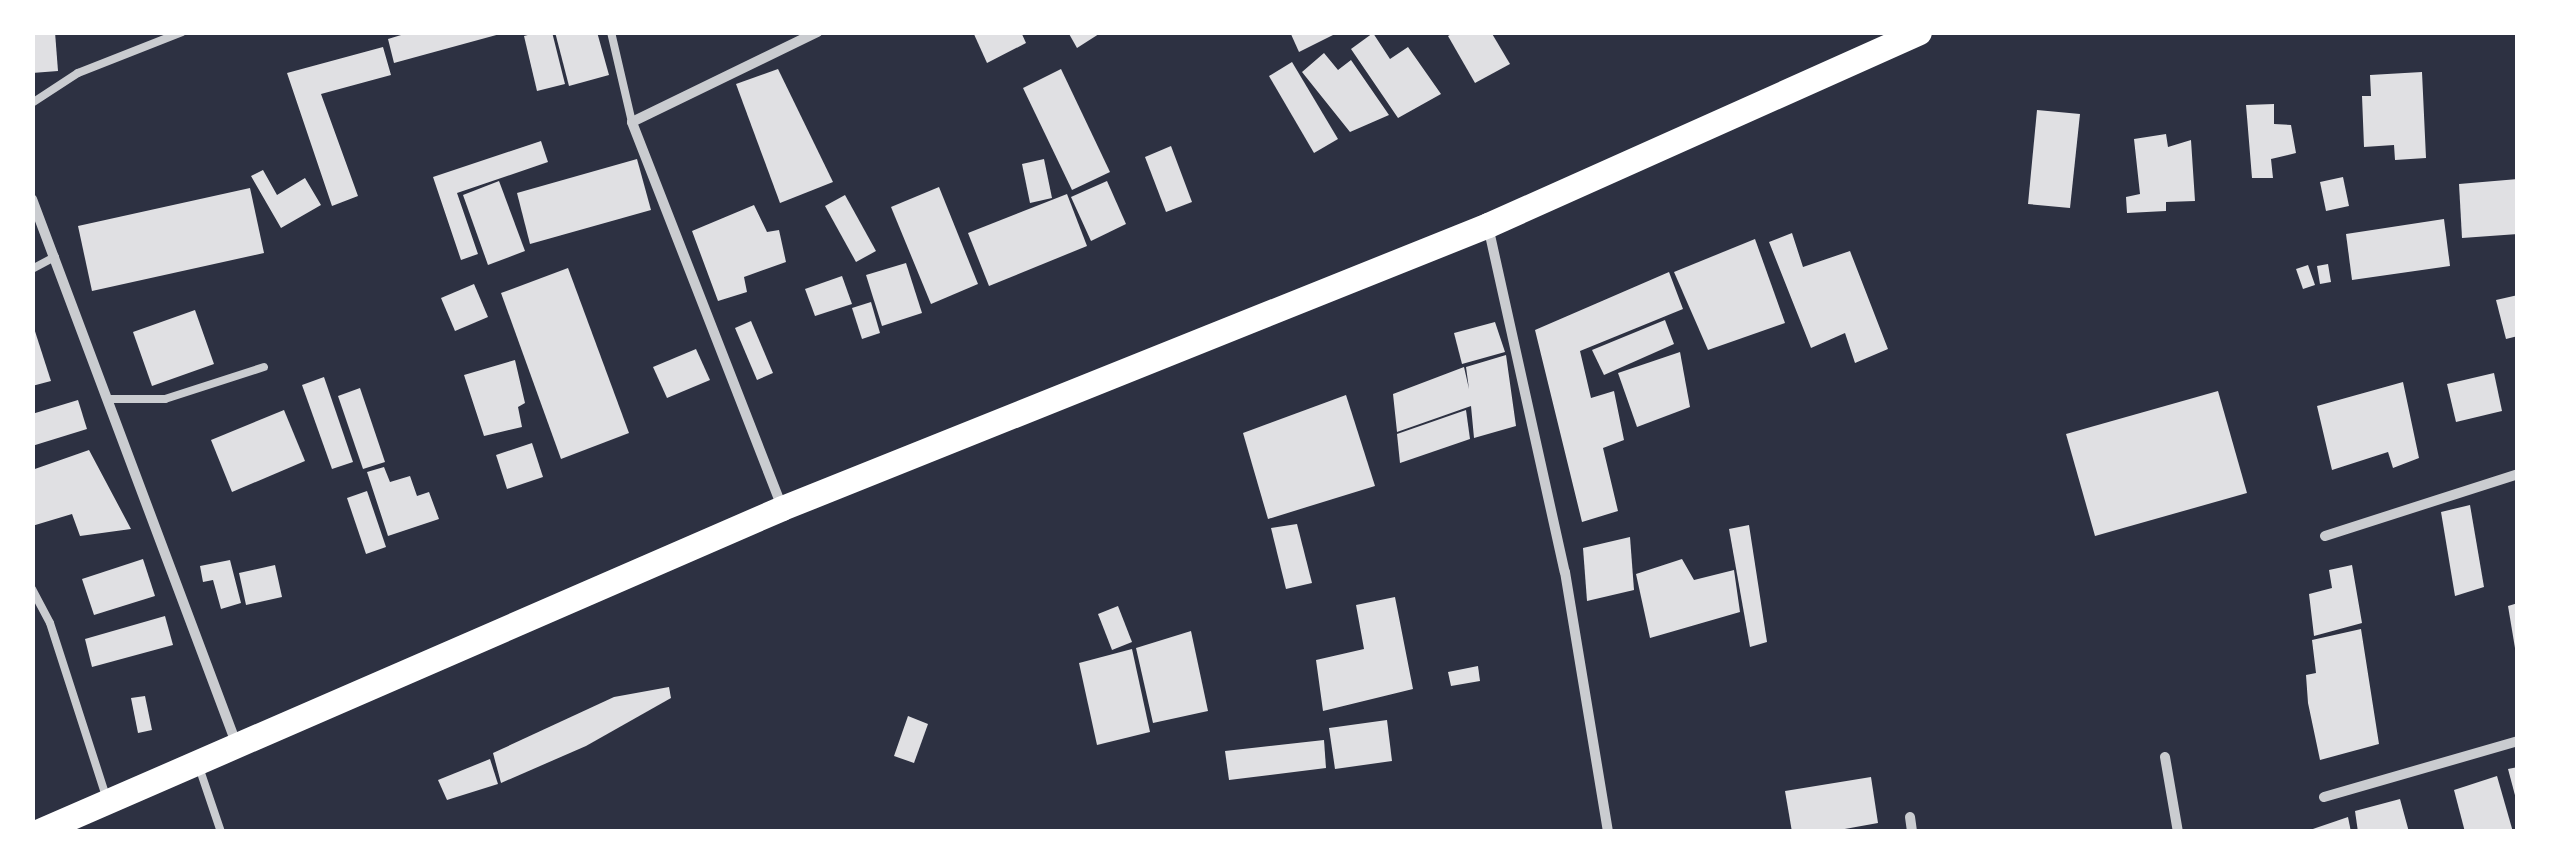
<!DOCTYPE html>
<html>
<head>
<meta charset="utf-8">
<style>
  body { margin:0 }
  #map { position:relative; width:2550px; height:864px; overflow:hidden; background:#2d3142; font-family:"Alegreya Sans",sans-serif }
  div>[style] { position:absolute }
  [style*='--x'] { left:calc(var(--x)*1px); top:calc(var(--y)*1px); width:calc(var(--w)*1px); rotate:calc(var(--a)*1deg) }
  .building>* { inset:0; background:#e0e0e3 }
  .service>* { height:8px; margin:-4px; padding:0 4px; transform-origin:4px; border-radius:4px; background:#caccd0 }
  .minor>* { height:10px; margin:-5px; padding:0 5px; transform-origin:5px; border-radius:5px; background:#caccd0 }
  .trunk>* { height:25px; margin:-12.5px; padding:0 12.5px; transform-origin:12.5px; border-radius:12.5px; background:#fff }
  span { translate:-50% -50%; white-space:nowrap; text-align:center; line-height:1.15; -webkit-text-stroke:10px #fff; paint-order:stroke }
  .frame { position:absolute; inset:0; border:35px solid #fff; pointer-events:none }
</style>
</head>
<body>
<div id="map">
  <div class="building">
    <i style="clip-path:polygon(32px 32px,55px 32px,58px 71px,32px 73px)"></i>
    <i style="clip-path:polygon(411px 32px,500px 32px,500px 34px,394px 63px,388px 39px)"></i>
    <i style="clip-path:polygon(539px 32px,552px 32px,565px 84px,537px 91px,524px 36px)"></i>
    <i style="clip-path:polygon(555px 32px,597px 32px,609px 75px,569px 86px)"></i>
    <i style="clip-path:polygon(973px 32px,1021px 32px,1026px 43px,987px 63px)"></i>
    <i style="clip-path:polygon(1068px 32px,1102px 32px,1077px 48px)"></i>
    <i style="clip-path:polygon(1290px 32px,1339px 32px,1299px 52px)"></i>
    <i style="clip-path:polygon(1455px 32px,1491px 32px,1510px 64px,1475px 83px,1448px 36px)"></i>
    <i style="clip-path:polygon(1373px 33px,1390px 59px,1408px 47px,1441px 94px,1398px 118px,1351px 49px)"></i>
    <i style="clip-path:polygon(383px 47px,391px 75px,321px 94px,358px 196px,332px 206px,287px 73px)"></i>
    <i style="clip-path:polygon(1324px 53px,1338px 70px,1351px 60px,1389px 115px,1350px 132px,1302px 72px)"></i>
    <i style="clip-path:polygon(1292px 62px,1338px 139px,1314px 153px,1269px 76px)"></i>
    <i style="clip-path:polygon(778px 69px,833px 182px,780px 203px,736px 84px)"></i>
    <i style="clip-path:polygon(1061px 69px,1110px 172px,1072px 190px,1023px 88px)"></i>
    <i style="clip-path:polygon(2422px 72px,2426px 158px,2395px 160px,2394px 145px,2364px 147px,2362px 96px,2371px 96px,2370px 75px)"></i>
    <i style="clip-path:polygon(2274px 104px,2274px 124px,2291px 125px,2296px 153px,2271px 159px,2273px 178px,2252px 178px,2246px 105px)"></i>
    <i style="clip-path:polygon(2037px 110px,2080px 114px,2070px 208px,2028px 204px)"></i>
    <i style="clip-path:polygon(2166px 134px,2168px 147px,2191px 140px,2195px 201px,2166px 202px,2166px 211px,2127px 213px,2126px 197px,2140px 194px,2134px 139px)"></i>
    <i style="clip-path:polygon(541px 141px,548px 162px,457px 193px,478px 254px,461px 260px,433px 177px)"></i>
    <i style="clip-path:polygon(1171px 146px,1192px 202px,1166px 212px,1145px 157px)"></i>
    <i style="clip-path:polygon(637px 159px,651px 210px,530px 244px,517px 193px)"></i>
    <i style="clip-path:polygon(1044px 159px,1052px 198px,1030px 203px,1022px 164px)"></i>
    <i style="clip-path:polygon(263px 170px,277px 195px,305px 178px,321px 205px,281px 228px,251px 176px)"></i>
    <i style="clip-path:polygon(2343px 177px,2349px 206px,2326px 211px,2320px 182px)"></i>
    <i style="clip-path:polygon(2518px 179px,2518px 234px,2462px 238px,2459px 184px)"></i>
    <i style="clip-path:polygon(499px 181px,525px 251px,488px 265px,463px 195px)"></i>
    <i style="clip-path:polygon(1107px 181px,1126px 224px,1091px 241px,1071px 197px)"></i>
    <i style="clip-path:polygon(939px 187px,978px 284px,931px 304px,891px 207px)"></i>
    <i style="clip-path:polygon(250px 188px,264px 253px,92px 291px,78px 226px)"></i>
    <i style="clip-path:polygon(1067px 194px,1087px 246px,989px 286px,968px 233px)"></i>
    <i style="clip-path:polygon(845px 195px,876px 251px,856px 262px,825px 206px)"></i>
    <i style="clip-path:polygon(754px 205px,767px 232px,779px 230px,786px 262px,744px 277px,747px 292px,718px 301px,692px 231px)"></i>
    <i style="clip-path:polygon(2444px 219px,2450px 266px,2352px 280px,2346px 234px)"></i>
    <i style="clip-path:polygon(1792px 233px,1803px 267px,1850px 251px,1888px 349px,1855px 363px,1845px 333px,1811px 348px,1769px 242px)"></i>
    <i style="clip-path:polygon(1755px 239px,1785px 323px,1708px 350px,1674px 272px)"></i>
    <i style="clip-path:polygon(906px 263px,922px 313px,882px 326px,866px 275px)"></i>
    <i style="clip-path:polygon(2328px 264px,2331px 282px,2320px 284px,2317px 266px)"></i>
    <i style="clip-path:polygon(2308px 265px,2315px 285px,2303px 289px,2296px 269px)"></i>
    <i style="clip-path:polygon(568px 268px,629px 433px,561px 459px,501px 293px)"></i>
    <i style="clip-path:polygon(1669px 272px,1683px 309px,1580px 351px,1591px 398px,1614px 391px,1624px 440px,1603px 448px,1618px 511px,1582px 522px,1535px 330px)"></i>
    <i style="clip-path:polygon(842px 276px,852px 304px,815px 316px,805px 289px)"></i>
    <i style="clip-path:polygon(474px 284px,488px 317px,455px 331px,441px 298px)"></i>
    <i style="clip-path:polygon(2518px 295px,2518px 336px,2506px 339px,2496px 300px)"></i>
    <i style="clip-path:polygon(871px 302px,880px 333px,862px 339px,852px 308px)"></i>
    <i style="clip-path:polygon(195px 310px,214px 364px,152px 386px,133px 332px)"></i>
    <i style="clip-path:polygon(1665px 320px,1674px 344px,1604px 375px,1592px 350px)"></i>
    <i style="clip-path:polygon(751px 321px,773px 373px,757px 380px,735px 328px)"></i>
    <i style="clip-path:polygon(32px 322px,51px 381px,32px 386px)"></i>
    <i style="clip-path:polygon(1495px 322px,1505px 352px,1462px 364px,1454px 333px)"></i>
    <i style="clip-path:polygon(696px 349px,710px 380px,667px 398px,653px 367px)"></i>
    <i style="clip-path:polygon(1680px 352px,1690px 407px,1637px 427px,1618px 373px)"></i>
    <i style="clip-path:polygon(1506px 355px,1516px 426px,1474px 438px,1471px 406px,1397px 432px,1393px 394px,1464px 367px,1469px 389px,1466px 367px)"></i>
    <i style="clip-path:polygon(515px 360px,525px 403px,518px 407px,522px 427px,484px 436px,464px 375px)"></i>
    <i style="clip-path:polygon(2494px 373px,2502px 411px,2456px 422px,2447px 384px)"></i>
    <i style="clip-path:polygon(324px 377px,353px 462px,332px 469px,302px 385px)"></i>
    <i style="clip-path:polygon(2403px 382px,2419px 458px,2393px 468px,2388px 452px,2332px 470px,2317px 406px)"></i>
    <i style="clip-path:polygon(360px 388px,385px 462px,363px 469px,338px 396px)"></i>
    <i style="clip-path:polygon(2218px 391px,2247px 493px,2095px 536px,2066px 434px)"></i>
    <i style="clip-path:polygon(1346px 395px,1375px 486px,1268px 519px,1243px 433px)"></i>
    <i style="clip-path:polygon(78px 400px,87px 429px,32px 446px,32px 414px)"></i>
    <i style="clip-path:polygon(284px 410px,305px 461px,232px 492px,211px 440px)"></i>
    <i style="clip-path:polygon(1466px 410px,1470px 439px,1400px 463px,1397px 434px)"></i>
    <i style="clip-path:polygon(532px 443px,543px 477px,507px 489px,496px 455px)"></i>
    <i style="clip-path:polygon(89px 450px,131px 529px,80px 536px,72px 514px,32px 526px,32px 470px)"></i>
    <i style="clip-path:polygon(384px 467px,390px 482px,410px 476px,417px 496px,429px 492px,439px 519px,388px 536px,367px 472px)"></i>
    <i style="clip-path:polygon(367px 491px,386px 547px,366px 554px,347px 498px)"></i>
    <i style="clip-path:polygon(2470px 505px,2484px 587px,2455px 596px,2441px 512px)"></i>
    <i style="clip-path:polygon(1297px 524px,1312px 583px,1286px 589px,1271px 528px)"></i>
    <i style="clip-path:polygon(1749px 525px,1767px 642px,1750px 647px,1729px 529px)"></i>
    <i style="clip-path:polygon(1630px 537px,1634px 590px,1587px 601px,1583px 548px)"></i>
    <i style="clip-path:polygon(143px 559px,155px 596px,94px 615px,82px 579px)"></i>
    <i style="clip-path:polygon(1682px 559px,1694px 580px,1734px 570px,1740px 612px,1650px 638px,1636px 574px)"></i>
    <i style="clip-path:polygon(230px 560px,241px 603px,221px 609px,213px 580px,203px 582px,200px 566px)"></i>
    <i style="clip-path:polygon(275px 565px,282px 597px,246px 605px,239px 573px)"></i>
    <i style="clip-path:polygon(2352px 565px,2362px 623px,2314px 636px,2309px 594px,2332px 588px,2329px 570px)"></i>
    <i style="clip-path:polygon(1395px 597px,1413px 689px,1323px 711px,1316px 660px,1364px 649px,1356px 605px)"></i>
    <i style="clip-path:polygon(2518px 603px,2518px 648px,2515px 648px,2508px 606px)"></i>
    <i style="clip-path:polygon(1118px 606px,1132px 642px,1112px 650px,1098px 614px)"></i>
    <i style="clip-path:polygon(165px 616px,173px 645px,92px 667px,85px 639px)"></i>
    <i style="clip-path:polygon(2361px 629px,2379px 744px,2320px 760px,2308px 703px,2306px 675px,2316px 673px,2312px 640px)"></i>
    <i style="clip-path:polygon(1191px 631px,1208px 711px,1153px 723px,1136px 648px)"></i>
    <i style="clip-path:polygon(1132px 649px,1150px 732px,1097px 745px,1079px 663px)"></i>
    <i style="clip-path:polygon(1478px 666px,1480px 681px,1451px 686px,1448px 672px)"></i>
    <i style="clip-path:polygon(669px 687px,671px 698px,586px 746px,501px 783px,493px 753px,614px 697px)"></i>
    <i style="clip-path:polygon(145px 696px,152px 730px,138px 733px,131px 698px)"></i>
    <i style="clip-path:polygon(908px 716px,928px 724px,914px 763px,894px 756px)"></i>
    <i style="clip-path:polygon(1387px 720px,1392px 761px,1335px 769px,1329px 728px)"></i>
    <i style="clip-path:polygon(1324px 740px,1326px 768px,1229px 780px,1225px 751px)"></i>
    <i style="clip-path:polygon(490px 759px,498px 784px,447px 800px,438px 780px)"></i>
    <i style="clip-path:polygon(2518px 767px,2518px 799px,2516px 799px,2508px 769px)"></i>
    <i style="clip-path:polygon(2497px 776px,2513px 832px,2465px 832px,2454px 790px)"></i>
    <i style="clip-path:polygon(1871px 777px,1878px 823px,1828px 832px,1792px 832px,1785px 791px)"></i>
    <i style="clip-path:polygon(2400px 799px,2409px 832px,2358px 832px,2355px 811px)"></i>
    <i style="clip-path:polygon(2348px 817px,2351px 832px,2307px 832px,2307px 831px)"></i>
  </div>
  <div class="service">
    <i style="--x:611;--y:32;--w:92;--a:76.9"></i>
    <i style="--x:32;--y:103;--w:55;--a:-33.1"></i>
    <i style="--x:78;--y:73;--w:112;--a:-21.5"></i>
    <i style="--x:32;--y:269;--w:26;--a:-28"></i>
    <i style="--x:107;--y:399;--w:58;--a:0"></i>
    <i style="--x:165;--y:399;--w:104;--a:-17.9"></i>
    <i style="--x:32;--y:589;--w:38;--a:62"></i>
    <i style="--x:50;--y:623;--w:182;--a:72.1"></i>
    <i style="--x:199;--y:767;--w:69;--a:71.3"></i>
  </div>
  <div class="minor">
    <i style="--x:32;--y:199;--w:581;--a:69.44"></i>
    <i style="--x:1488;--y:226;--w:354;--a:77.5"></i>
    <i style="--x:1565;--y:572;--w:264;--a:80.6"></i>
    <i style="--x:782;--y:507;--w:413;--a:-111.3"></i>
    <i style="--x:632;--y:122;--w:206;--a:-25.9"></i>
    <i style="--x:2325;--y:536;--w:203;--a:-17.8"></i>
    <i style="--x:2165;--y:757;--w:76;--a:80.2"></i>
    <i style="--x:2324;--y:797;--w:202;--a:-16.1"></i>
    <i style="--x:1910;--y:817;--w:15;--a:82"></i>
  </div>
  <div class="trunk">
    <i style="--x:37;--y:832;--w:812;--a:-23.5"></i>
    <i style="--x:782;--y:508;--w:761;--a:-21.84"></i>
    <i style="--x:1488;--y:225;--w:472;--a:-24.1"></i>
  </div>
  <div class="frame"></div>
</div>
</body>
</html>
